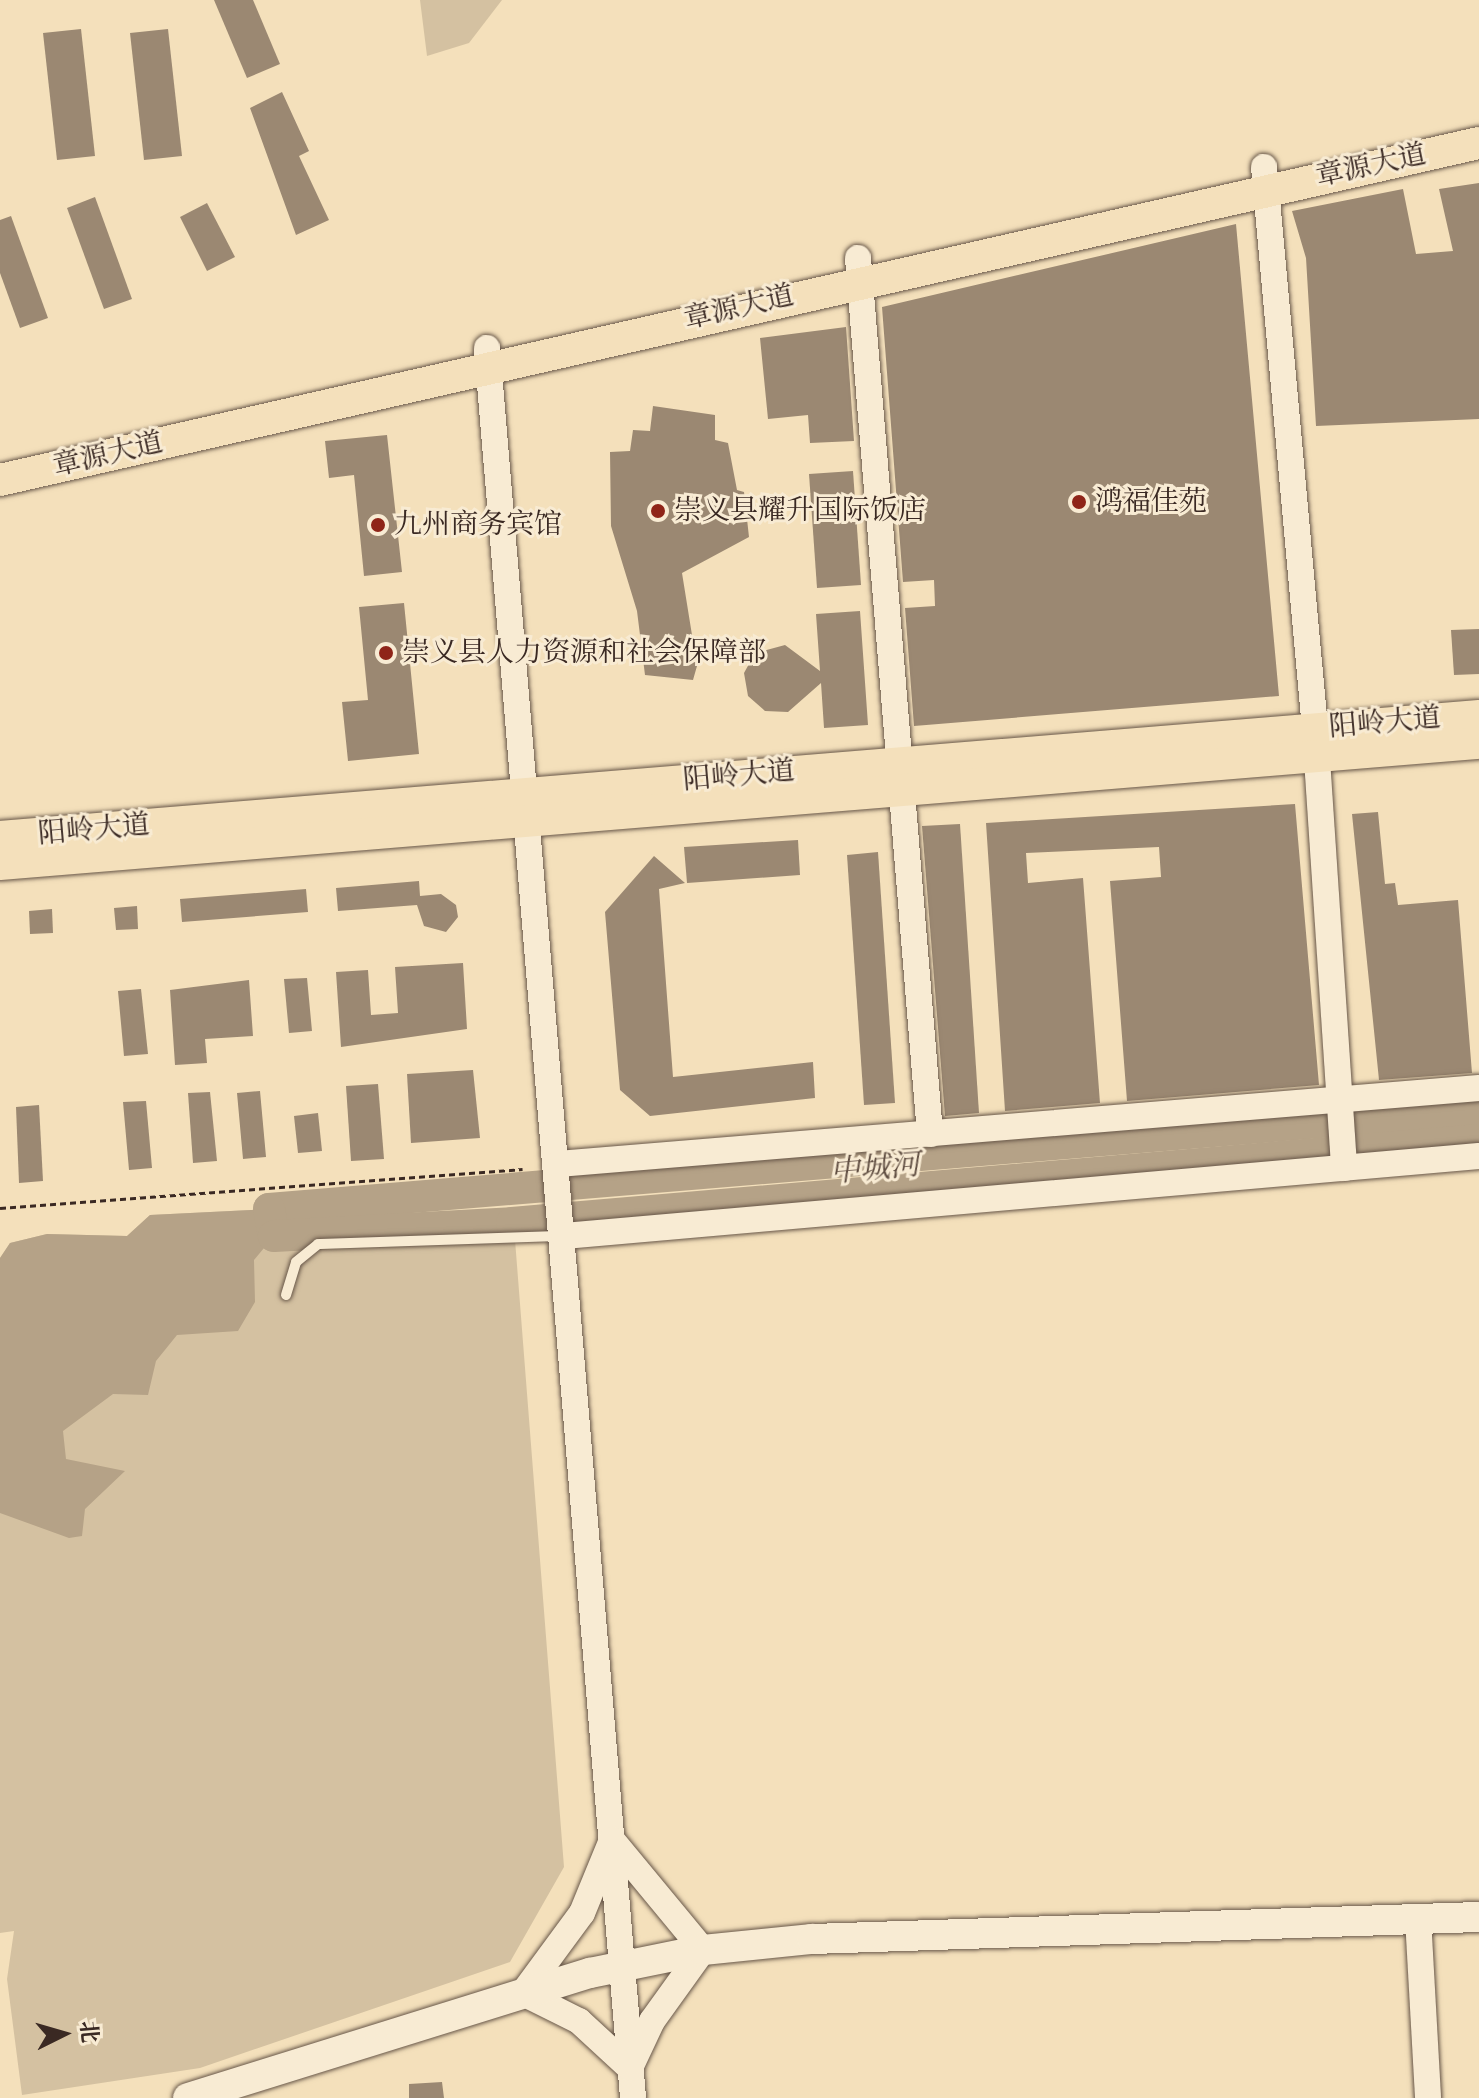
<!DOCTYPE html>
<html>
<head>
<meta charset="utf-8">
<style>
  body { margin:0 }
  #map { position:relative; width:1479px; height:2098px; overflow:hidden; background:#f4e0bb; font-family:"IM FELL DW Pica","Noto Serif SC",serif }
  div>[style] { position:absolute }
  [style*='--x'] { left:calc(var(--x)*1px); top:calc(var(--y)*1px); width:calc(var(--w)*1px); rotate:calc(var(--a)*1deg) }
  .green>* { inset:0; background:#d4c1a1 }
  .water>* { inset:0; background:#b5a287 }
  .river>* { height:32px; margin:-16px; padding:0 16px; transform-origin:16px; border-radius:16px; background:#b5a287 }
  .building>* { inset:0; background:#9b8872 }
  .path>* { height:3px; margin-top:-1.5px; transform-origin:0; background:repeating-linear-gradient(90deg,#3a2923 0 6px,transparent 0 10px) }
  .roads { filter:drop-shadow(0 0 2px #685749) drop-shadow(0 0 2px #685749) }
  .service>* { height:10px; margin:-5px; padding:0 5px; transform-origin:5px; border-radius:5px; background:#f8ebd3 }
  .tertiary>* { height:26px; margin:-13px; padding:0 13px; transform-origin:13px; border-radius:13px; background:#f8ebd3 }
  .secondary>* { height:30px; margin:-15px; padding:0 15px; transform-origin:15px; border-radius:15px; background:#f8ebd3 }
  .primary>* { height:32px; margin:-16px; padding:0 16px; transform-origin:16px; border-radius:16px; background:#f4e0bb }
  .dots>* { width:22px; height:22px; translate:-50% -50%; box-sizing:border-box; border:4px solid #f8ebd3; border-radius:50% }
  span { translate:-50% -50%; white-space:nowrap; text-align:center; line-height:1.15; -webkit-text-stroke:6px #f8ebd3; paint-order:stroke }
  .street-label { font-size:28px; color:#3a2923 }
  .poi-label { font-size:28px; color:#3a2923 }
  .left { translate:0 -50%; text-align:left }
  .water-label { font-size:30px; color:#5f4d41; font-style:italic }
  .north { position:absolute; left:24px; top:1994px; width:80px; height:80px; -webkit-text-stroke:6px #f8ebd3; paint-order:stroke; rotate:85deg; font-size:22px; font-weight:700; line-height:32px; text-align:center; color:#3a2923 }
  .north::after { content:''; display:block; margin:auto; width:28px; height:36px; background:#3a2923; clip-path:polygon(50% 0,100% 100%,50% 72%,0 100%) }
</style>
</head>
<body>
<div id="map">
  <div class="green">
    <i style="clip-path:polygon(420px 0,502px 0,469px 43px,427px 56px)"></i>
    <i style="clip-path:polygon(269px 1209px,275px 1236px,514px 1227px,564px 1867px,510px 1962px,200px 2068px,22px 2095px,7px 1979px,14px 1931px,0 1933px,0 1258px,10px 1243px,47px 1234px,127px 1236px,150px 1215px)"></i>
  </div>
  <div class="water">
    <i style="clip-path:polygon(269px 1209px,274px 1236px,254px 1260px,255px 1302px,238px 1331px,177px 1335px,156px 1361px,148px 1395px,113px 1394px,63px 1431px,66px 1459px,125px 1471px,85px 1509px,82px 1536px,69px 1538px,0 1513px,0 1258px,10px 1243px,47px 1234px,127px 1236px,150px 1215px)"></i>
  </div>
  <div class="river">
    <i style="--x:1479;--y:1109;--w:1214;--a:175.28"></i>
    <i style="--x:269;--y:1209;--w:27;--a:80"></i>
    <i style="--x:274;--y:1236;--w:238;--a:-3.1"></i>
    <i style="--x:512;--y:1223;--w:971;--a:-4.91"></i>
  </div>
  <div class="building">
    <i style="clip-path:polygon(214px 0,253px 0,280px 64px,247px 78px)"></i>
    <i style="clip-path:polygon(81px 29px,95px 156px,57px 160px,43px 33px)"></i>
    <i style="clip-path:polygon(168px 29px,182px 156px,144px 160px,130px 33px)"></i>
    <i style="clip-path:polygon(282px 92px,309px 151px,299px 156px,329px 220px,296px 235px,250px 108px)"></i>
    <i style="clip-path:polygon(1479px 183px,1479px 419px,1316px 426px,1306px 258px,1292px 211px,1403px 189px,1416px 254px,1453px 251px,1439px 189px)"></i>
    <i style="clip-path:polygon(95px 197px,132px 299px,104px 309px,67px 208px)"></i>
    <i style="clip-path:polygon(207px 203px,235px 257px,207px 271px,180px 217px)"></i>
    <i style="clip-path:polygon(11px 216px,48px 318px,20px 328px,0 273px,0 220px)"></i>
    <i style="clip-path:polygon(1236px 224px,1279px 696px,914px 726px,905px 608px,935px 606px,934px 580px,903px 582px,882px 307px)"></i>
    <i style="clip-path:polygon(846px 327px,854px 441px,810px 443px,808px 415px,768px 419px,760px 338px)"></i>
    <i style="clip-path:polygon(653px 406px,715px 415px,715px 440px,728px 443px,737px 490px,744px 492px,749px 537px,682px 573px,697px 666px,693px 680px,645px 675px,637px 611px,611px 526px,610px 452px,630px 451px,633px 430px,650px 431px)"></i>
    <i style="clip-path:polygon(387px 435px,402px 572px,364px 576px,354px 475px,329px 478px,325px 441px)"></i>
    <i style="clip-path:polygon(853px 471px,861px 585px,817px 588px,809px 474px)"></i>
    <i style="clip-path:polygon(404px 603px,419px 754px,348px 761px,342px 702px,368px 700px,359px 607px)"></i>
    <i style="clip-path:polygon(860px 611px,868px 725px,824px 728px,821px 683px,788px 712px,765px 711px,748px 696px,744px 673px,755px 653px,785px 645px,820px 671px,816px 614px)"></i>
    <i style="clip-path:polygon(1479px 629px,1479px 674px,1454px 675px,1451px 630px)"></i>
    <i style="clip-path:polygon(1295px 804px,1319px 1085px,1127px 1101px,1110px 881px,1161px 877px,1159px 847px,1026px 853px,1028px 883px,1083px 878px,1100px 1103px,1005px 1111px,986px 823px)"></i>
    <i style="clip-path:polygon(1378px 812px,1385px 884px,1395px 883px,1398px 905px,1458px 900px,1472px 1073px,1379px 1080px,1352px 814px)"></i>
    <i style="clip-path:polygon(960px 824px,979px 1113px,945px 1116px,922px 826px)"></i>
    <i style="clip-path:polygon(798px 840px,800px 875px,687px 883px,684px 847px)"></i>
    <i style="clip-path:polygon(878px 852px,895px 1103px,864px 1105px,847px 855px)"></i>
    <i style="clip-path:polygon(654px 856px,685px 883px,659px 889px,673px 1077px,813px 1062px,815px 1098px,650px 1116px,620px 1090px,605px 912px)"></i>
    <i style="clip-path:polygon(419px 881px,420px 896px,441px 894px,456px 905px,458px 917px,446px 932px,424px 926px,417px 905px,338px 911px,336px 888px)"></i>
    <i style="clip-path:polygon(306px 889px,308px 912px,182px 922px,180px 899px)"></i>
    <i style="clip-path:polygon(137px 906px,138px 929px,116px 930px,114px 908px)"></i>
    <i style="clip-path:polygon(52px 909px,53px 933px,30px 934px,29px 911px)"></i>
    <i style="clip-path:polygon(463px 963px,467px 1029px,341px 1047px,336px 972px,368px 970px,371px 1015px,398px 1013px,395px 967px)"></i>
    <i style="clip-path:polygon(307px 978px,312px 1031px,289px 1033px,284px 979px)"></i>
    <i style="clip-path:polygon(249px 980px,253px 1036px,205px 1039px,207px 1063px,175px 1065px,170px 990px)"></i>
    <i style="clip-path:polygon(141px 989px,148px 1054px,124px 1056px,118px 991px)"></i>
    <i style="clip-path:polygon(473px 1070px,480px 1138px,411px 1143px,407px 1074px)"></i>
    <i style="clip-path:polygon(378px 1084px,384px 1159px,351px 1161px,346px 1086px)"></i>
    <i style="clip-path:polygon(260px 1091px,266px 1157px,243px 1159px,237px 1093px)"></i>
    <i style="clip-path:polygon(210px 1092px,217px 1161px,193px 1163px,188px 1093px)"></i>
    <i style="clip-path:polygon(146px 1101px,152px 1168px,129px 1170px,123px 1102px)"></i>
    <i style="clip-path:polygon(39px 1105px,43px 1181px,19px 1183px,16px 1107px)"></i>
    <i style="clip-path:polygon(318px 1113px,322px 1151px,298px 1153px,294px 1116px)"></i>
    <i style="clip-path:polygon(442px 2082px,444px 2098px,409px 2098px,409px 2084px)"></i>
  </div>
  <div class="path">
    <i style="--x:0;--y:1208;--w:524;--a:-4.26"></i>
  </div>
  <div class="roads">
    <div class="service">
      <i style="--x:286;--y:1295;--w:34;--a:-73"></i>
      <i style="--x:296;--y:1262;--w:28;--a:-39"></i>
      <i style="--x:318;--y:1244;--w:242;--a:-1.9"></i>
    </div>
    <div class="tertiary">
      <i style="--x:1264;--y:167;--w:564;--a:84.81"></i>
      <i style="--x:1315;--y:729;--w:440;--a:86.2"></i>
      <i style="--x:858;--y:258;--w:879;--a:85.3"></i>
      <i style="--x:487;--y:348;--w:1756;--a:85.23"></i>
      <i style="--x:558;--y:1164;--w:924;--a:-4.72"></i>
      <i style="--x:564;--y:1236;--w:918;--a:-5"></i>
      <i style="--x:612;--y:1840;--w:143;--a:50.4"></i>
      <i style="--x:703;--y:1950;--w:87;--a:125.7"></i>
      <i style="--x:652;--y:2021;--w:52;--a:115.1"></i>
      <i style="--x:630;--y:2068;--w:69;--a:-137.3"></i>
      <i style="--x:579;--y:2021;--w:63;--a:-153.4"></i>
      <i style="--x:523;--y:1993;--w:99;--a:-53.6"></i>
      <i style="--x:582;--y:1913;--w:79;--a:-67.7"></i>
      <i style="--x:1418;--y:1918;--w:180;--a:86.8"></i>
    </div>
    <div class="secondary">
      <i style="--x:188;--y:2098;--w:421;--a:-17.3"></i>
      <i style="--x:590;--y:1973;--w:115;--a:-11.5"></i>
      <i style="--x:703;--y:1950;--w:110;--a:-5.8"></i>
      <i style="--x:812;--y:1939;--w:667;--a:-1.89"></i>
    </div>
    <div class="primary">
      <i style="--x:0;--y:480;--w:1517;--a:-12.84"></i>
      <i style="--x:0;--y:837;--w:1484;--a:-4.68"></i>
      <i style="--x:0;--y:864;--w:1484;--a:-4.68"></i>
    </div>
  </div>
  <div class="dots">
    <i style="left:1079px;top:502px;background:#8f2418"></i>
    <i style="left:658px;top:511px;background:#8f2418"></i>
    <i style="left:378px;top:525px;background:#8f2418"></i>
    <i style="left:386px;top:653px;background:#8f2418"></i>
  </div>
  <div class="street-label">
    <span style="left:1371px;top:166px;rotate:-12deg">章源大道</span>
    <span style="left:739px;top:308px;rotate:-13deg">章源大道</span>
    <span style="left:108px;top:455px;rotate:-13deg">章源大道</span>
    <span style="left:1385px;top:723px;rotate:-5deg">阳岭大道</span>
    <span style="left:739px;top:776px;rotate:-5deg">阳岭大道</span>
    <span style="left:94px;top:830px;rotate:-5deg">阳岭大道</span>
  </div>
  <div class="poi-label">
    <span class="left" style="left:1095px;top:502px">鸿福佳苑</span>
    <span class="left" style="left:674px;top:511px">崇义县耀升国际饭店</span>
    <span class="left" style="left:394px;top:525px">九州商务宾馆</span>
    <span class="left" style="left:402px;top:653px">崇义县人力资源和社会保障部</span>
  </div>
  <div class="water-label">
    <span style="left:875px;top:1170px;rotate:-5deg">中城河</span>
  </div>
  <div class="north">北</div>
</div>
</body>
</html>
